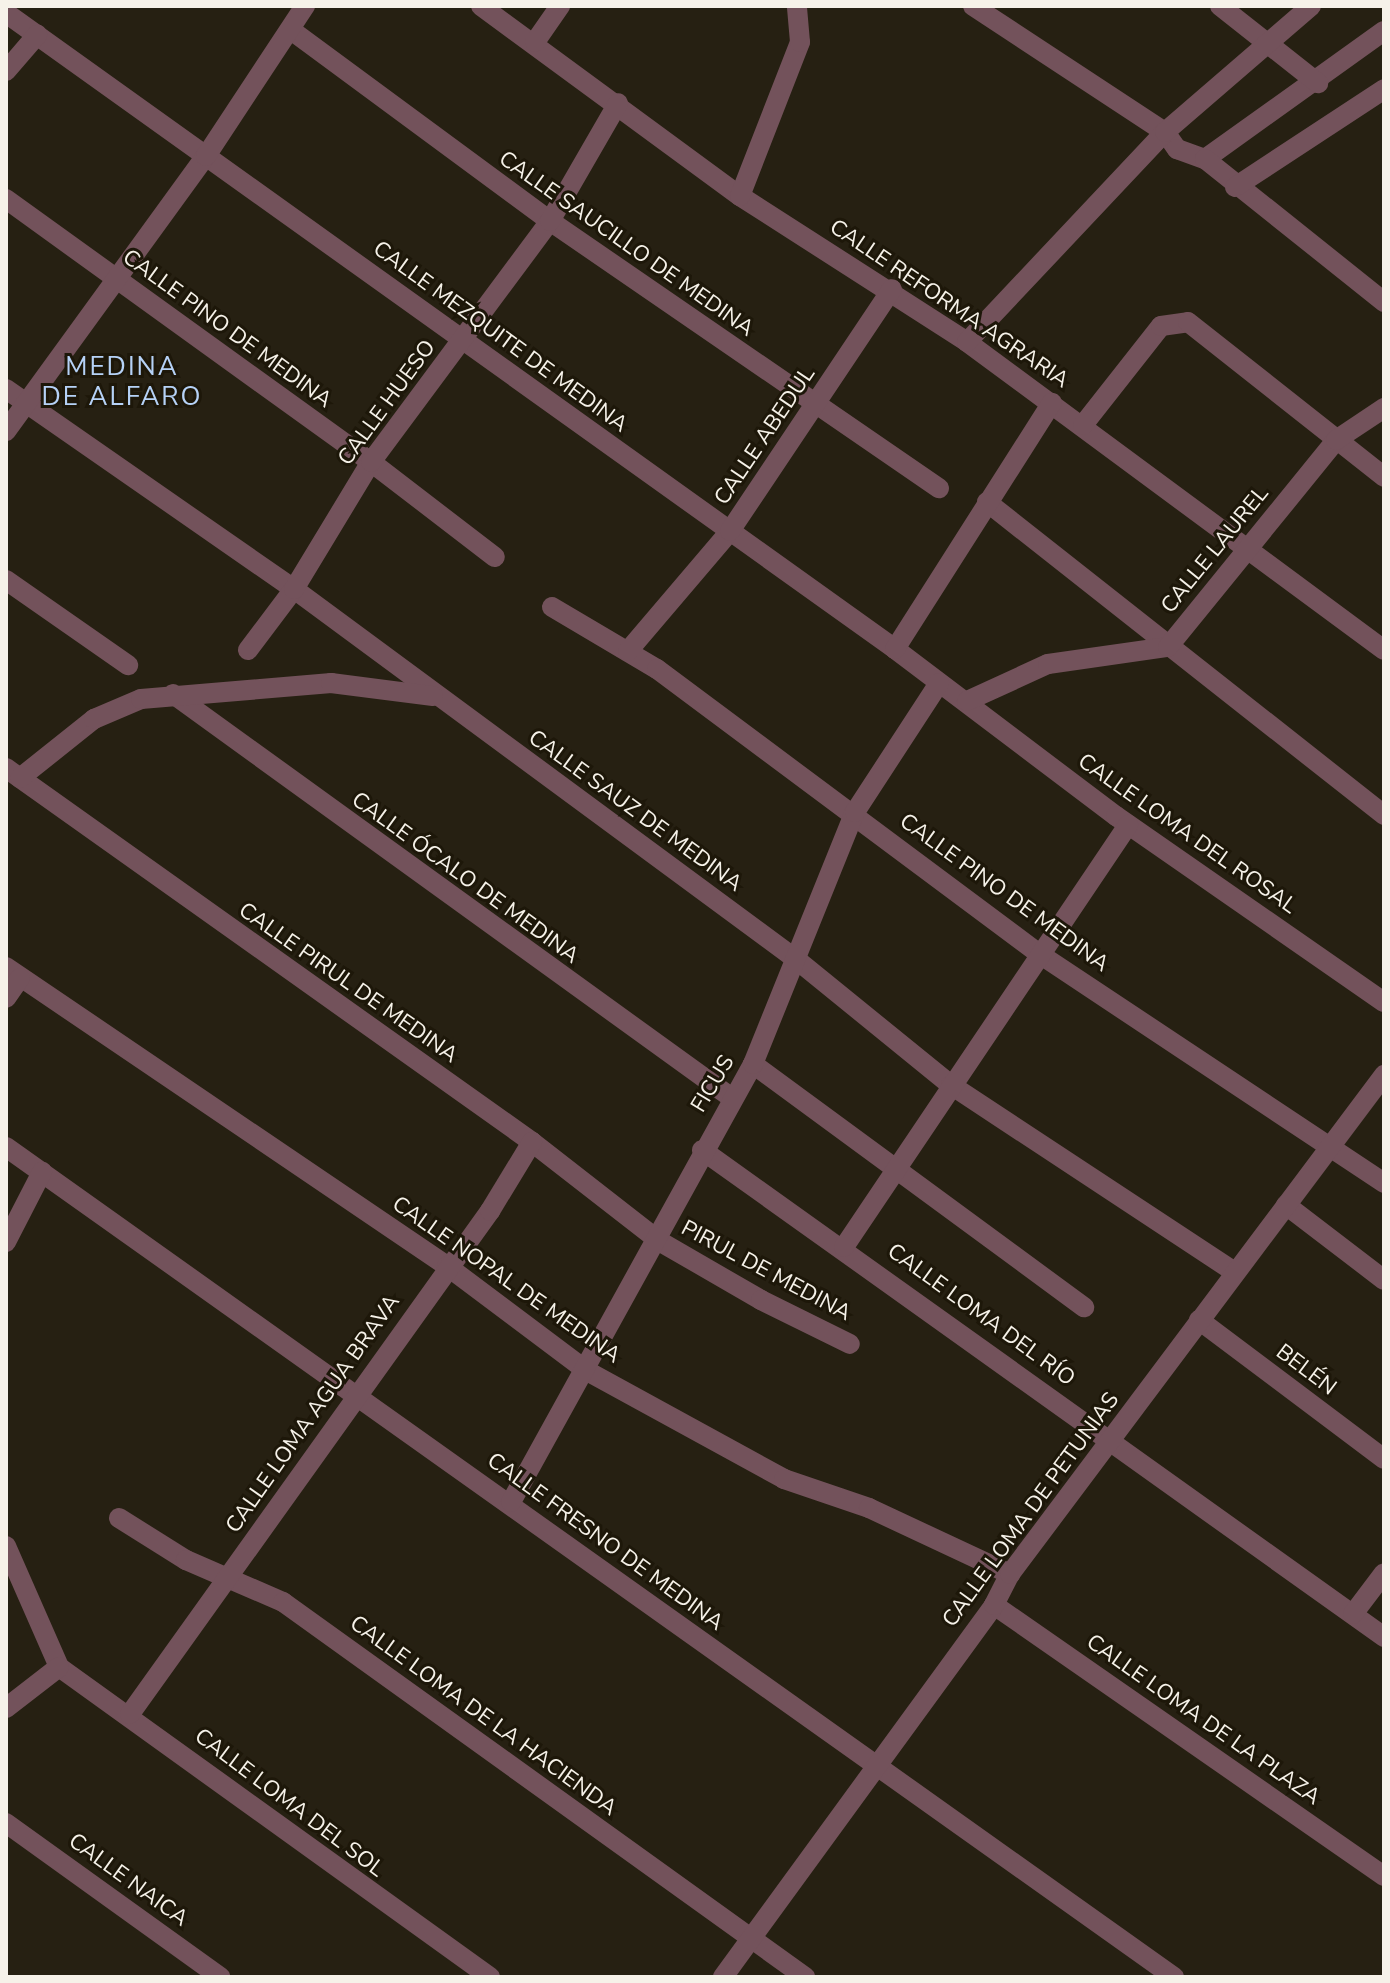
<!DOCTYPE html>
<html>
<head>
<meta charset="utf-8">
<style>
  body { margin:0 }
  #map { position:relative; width:1390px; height:1983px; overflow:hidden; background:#262012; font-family:"Nunito Sans",sans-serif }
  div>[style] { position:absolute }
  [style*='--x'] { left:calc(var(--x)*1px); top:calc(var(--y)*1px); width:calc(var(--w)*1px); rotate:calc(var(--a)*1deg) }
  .minor>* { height:20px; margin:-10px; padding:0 10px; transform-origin:10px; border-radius:10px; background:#73525b }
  span { translate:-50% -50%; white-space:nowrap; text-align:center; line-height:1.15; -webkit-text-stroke:6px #1d1709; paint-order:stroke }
  .street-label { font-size:22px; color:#f6f2e9 }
  .quarter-label { font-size:26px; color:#b6d2f7; letter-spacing:2px }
  .frame { position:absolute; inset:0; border:8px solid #f6f2e9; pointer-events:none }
</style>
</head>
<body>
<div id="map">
  <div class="minor">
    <i style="--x:481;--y:6;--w:321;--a:36.3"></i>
    <i style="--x:740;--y:196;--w:270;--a:32.7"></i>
    <i style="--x:967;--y:342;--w:518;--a:36.45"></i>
    <i style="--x:973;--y:6;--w:230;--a:33.3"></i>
    <i style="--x:1165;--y:132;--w:21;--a:55"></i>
    <i style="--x:1177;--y:149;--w:30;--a:20"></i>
    <i style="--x:1205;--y:159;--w:220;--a:-35.6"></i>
    <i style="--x:1220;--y:6;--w:125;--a:38.2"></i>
    <i style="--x:6;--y:13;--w:1093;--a:35.58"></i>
    <i style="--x:895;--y:649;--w:277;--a:37.1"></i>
    <i style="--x:1116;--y:816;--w:326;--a:34.8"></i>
    <i style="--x:291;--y:30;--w:322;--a:36.4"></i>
    <i style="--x:550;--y:221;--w:472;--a:34.5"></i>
    <i style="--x:535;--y:42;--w:44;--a:-55.2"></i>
    <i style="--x:6;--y:71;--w:48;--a:-49.3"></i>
    <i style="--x:1205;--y:159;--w:229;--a:38.6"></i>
    <i style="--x:1235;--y:187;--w:178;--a:-33.3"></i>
    <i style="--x:740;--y:196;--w:165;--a:-68.7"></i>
    <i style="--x:800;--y:42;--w:36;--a:-95"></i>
    <i style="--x:6;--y:199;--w:450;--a:35.8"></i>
    <i style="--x:371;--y:462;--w:156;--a:37.5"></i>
    <i style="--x:967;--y:342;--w:289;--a:-46.7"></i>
    <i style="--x:1165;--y:132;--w:193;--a:-40.8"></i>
    <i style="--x:6;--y:389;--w:351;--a:34.8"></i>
    <i style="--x:294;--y:589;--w:625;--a:36.41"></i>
    <i style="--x:797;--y:960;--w:198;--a:39.1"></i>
    <i style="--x:951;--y:1085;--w:340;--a:33.4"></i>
    <i style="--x:1083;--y:425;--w:126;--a:-51.8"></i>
    <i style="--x:1161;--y:326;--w:27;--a:-8"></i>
    <i style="--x:1188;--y:322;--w:250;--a:38.3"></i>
    <i style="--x:6;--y:431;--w:340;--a:-54"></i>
    <i style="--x:206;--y:156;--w:180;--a:-56.6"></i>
    <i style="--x:987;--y:502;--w:506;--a:38.25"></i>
    <i style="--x:6;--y:580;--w:149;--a:34.9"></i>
    <i style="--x:552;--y:607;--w:122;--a:30.6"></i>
    <i style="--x:657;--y:669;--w:479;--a:36.7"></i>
    <i style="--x:1041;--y:955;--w:412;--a:33.6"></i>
    <i style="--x:895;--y:649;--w:292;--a:-57.5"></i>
    <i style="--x:248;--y:650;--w:76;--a:-53"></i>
    <i style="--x:294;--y:589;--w:149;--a:-58.8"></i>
    <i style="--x:371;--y:462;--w:300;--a:-53.4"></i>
    <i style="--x:550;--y:221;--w:136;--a:-60"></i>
    <i style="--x:628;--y:651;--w:157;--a:-49.6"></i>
    <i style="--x:730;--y:531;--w:291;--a:-56.2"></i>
    <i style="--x:173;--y:694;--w:690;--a:35.86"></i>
    <i style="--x:967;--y:701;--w:89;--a:-24.6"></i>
    <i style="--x:1048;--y:664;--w:121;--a:-8.1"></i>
    <i style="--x:1168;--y:647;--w:267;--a:-50.9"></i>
    <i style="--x:1336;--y:440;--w:58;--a:-33.7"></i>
    <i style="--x:6;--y:768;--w:645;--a:35.41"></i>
    <i style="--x:532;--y:1142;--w:161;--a:37.9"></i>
    <i style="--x:659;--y:1241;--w:118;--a:30"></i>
    <i style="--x:761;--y:1300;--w:99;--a:26.3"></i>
    <i style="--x:20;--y:778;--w:95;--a:-38.6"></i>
    <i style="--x:94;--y:719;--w:51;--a:-23.1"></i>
    <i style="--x:141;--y:699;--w:191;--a:-4.8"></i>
    <i style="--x:331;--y:683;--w:103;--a:7.3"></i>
    <i style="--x:6;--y:967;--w:533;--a:34.14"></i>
    <i style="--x:447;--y:1266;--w:175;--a:36.9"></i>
    <i style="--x:587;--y:1371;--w:225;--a:28.7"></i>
    <i style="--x:784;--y:1479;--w:90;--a:18.8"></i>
    <i style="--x:869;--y:1508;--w:156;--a:25.1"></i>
    <i style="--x:6;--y:998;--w:24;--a:-55"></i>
    <i style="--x:753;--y:1064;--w:411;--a:36.3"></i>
    <i style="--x:6;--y:1147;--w:1433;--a:35.4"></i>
    <i style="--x:702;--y:1150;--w:838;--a:35.53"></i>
    <i style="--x:1286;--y:1205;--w:123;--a:37.4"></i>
    <i style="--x:6;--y:1242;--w:79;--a:-62.8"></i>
    <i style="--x:844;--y:1247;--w:509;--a:-56.06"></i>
    <i style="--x:1199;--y:1320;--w:231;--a:36.9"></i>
    <i style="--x:511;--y:1502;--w:500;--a:-61.08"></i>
    <i style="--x:753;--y:1064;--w:272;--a:-68"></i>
    <i style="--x:855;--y:812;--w:154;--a:-56.9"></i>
    <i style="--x:119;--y:1518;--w:79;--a:32.1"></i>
    <i style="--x:186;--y:1560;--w:106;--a:23.4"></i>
    <i style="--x:283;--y:1602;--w:643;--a:35.69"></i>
    <i style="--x:6;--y:1546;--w:132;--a:66.3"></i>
    <i style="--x:994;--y:1605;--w:475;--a:34.8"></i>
    <i style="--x:1353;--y:1614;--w:51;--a:-52.9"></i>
    <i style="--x:59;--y:1667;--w:531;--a:35.73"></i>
    <i style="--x:6;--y:1708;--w:67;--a:-37.7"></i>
    <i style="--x:130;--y:1714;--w:619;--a:-54.41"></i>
    <i style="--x:490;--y:1211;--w:81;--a:-58.7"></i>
    <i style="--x:6;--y:1823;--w:264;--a:35.7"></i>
    <i style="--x:723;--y:1977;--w:460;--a:-53.9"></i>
    <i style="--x:994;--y:1605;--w:35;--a:-63"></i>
    <i style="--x:1010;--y:1574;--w:624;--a:-53.15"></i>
  </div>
  <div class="street-label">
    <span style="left:626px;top:244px;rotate:35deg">CALLE SAUCILLO DE MEDINA</span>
    <span style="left:949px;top:304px;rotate:34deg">CALLE REFORMA AGRARIA</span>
    <span style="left:227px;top:329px;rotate:36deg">CALLE PINO DE MEDINA</span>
    <span style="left:500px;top:337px;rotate:36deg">CALLE MEZQUITE DE MEDINA</span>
    <span style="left:387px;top:403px;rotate:-54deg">CALLE HUESO</span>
    <span style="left:765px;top:436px;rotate:-56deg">CALLE ABEDUL</span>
    <span style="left:1215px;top:550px;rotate:-51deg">CALLE LAUREL</span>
    <span style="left:635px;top:811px;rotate:36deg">CALLE SAUZ DE MEDINA</span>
    <span style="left:1187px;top:834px;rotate:35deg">CALLE LOMA DEL ROSAL</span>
    <span style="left:465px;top:878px;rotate:36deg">CALLE ÓCALO DE MEDINA</span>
    <span style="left:1004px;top:893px;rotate:36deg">CALLE PINO DE MEDINA</span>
    <span style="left:348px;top:983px;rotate:35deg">CALLE PIRUL DE MEDINA</span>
    <span style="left:713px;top:1084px;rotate:-59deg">FICUS</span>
    <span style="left:766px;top:1271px;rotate:28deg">PIRUL DE MEDINA</span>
    <span style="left:506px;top:1280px;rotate:35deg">CALLE NOPAL DE MEDINA</span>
    <span style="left:981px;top:1315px;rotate:36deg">CALLE LOMA DEL RÍO</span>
    <span style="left:1306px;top:1370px;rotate:37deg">BELÉN</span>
    <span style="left:313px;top:1414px;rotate:-55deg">CALLE LOMA AGUA BRAVA</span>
    <span style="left:1031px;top:1510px;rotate:-54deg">CALLE LOMA DE PETUNIAS</span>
    <span style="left:605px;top:1542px;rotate:36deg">CALLE FRESNO DE MEDINA</span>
    <span style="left:483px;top:1716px;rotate:36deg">CALLE LOMA DE LA HACIENDA</span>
    <span style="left:1203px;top:1720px;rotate:35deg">CALLE LOMA DE LA PLAZA</span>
    <span style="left:289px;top:1803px;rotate:37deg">CALLE LOMA DEL SOL</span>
    <span style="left:128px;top:1880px;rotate:36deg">CALLE NAICA</span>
  </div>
  <div class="quarter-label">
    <span style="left:122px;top:382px">MEDINA<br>DE ALFARO</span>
  </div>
  <div class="frame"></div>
</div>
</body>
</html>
